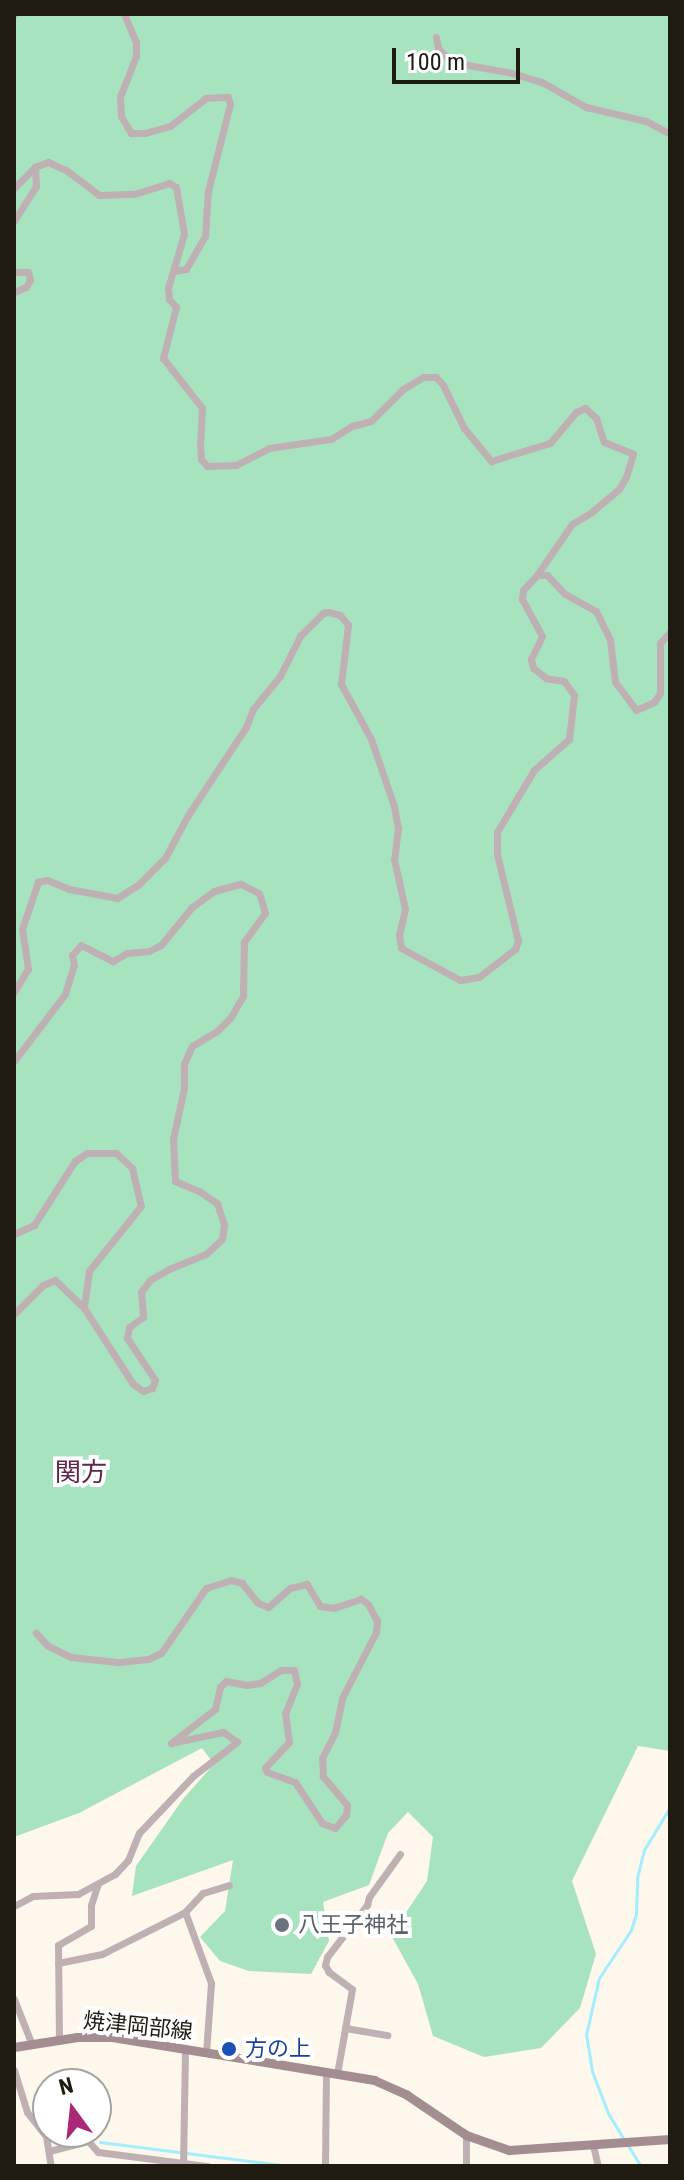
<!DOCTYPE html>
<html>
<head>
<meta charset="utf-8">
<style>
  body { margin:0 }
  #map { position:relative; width:684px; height:2180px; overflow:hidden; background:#fdf7ec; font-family:"Roboto Condensed","Noto Sans JP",sans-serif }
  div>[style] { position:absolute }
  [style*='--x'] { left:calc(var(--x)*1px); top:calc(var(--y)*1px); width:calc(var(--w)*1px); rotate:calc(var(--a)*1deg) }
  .green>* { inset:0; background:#a8e3c0 }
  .stream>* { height:3px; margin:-1.5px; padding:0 1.5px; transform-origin:1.5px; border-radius:1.5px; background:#a2edfe }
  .street>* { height:7px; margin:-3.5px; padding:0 3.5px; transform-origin:3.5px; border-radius:3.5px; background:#bfb0b3 }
  .secondary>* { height:9px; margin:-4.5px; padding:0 4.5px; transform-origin:4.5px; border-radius:4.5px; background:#a38d91 }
  .dots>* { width:22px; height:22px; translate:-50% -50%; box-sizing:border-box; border:4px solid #fff; border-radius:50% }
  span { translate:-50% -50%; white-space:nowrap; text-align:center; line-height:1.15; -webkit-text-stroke:8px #fff; paint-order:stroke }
  .worship-label { font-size:22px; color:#5b616d }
  .left { translate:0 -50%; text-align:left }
  .street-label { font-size:22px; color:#201b11 }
  .transit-label { font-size:22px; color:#164399 }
  .quarter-label { font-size:26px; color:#622448 }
  .frame { position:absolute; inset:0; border:16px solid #201b11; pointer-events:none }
  .north { position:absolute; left:32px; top:2068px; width:80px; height:80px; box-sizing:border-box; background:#fff; border:2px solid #a6a4a0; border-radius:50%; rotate:345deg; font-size:22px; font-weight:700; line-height:32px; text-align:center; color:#201b11 }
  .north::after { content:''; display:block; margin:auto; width:28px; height:36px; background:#a92978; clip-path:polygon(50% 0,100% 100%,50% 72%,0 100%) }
  .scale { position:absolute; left:392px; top:48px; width:128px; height:36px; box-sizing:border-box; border:4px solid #201b11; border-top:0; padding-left:10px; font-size:24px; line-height:28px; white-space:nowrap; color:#201b11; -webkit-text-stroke:6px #fff; paint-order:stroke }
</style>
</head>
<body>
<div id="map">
  <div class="green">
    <i style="clip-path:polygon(14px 14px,670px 14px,670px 1751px,638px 1746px,572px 1881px,596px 1954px,580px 2008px,541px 2048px,484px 2057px,433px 2036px,418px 1984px,391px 1935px,427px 1881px,433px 1837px,408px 1812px,388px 1833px,369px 1885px,323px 1902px,329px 1941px,311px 1974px,249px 1971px,220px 1961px,200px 1937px,225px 1911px,233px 1860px,132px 1896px,136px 1866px,183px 1799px,214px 1764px,202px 1748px,79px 1813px,14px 1837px)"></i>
  </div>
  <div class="stream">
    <i style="--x:623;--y:2138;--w:29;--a:-121"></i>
    <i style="--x:608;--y:2113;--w:45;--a:-110.9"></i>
    <i style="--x:592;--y:2071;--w:36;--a:-99"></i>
    <i style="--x:586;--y:2035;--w:58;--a:-77.2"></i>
    <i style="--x:599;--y:1978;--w:58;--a:-56.3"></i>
    <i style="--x:631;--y:1930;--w:17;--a:-73"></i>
    <i style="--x:636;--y:1914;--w:36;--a:-88"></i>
    <i style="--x:637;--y:1878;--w:29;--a:-76"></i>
    <i style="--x:644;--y:1850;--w:50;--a:-58.8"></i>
    <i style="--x:100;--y:2142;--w:191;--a:7.2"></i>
    <i style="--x:627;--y:2144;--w:26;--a:58"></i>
  </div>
  <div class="street">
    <i style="--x:124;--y:14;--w:30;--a:67"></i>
    <i style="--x:136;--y:42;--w:14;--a:90"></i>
    <i style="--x:136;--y:56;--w:44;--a:111.3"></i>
    <i style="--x:120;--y:97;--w:19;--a:87"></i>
    <i style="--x:121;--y:116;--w:20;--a:60"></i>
    <i style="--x:131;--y:133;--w:14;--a:0"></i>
    <i style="--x:145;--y:133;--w:26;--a:-16"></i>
    <i style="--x:170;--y:126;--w:46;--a:-37.9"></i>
    <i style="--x:206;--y:98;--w:22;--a:-3"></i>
    <i style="--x:228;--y:97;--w:7;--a:74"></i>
    <i style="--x:230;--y:104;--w:90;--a:104.2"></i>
    <i style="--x:208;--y:191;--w:45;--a:93.8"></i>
    <i style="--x:205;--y:236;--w:38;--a:120"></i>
    <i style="--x:186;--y:269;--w:13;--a:171"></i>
    <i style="--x:14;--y:15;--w:1;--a:-45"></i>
    <i style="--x:436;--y:37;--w:11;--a:80"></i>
    <i style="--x:438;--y:48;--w:19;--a:47"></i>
    <i style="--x:451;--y:62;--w:62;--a:10.2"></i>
    <i style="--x:512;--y:73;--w:31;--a:17"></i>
    <i style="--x:542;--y:82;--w:51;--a:29.6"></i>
    <i style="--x:586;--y:107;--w:62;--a:13.1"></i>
    <i style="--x:646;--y:121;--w:27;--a:28"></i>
    <i style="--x:14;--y:188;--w:30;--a:-45"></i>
    <i style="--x:35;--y:167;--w:14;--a:-21"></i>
    <i style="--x:48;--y:162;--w:20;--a:24"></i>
    <i style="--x:66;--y:170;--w:41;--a:37.1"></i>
    <i style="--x:99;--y:195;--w:35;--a:-2"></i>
    <i style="--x:134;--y:194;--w:37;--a:-17"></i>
    <i style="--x:169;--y:183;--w:8;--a:30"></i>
    <i style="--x:176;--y:187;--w:48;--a:80.3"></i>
    <i style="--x:184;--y:234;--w:56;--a:106.5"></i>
    <i style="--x:168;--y:288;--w:11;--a:85"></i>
    <i style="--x:169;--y:299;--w:11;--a:49"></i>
    <i style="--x:176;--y:307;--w:53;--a:104.3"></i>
    <i style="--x:163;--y:358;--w:63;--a:52"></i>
    <i style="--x:202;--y:408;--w:36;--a:93"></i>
    <i style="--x:200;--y:444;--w:15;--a:86"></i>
    <i style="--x:201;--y:459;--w:9;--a:49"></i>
    <i style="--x:207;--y:466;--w:29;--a:-2"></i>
    <i style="--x:236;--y:465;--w:37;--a:-27"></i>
    <i style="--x:269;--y:448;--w:63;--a:-8.3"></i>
    <i style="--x:331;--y:439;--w:25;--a:-32"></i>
    <i style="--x:352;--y:426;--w:20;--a:-15"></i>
    <i style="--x:371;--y:421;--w:45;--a:-45"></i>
    <i style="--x:403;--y:389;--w:23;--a:-31"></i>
    <i style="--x:423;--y:377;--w:13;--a:0"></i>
    <i style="--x:436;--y:377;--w:11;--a:49"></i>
    <i style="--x:443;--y:385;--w:48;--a:64"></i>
    <i style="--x:464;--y:428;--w:43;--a:50.7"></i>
    <i style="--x:491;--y:461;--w:62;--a:-17"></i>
    <i style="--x:550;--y:443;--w:40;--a:-50"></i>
    <i style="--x:576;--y:412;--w:10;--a:-24"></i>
    <i style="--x:585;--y:408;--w:15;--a:42"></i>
    <i style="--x:596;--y:418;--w:25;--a:72"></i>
    <i style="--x:604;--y:442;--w:31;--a:22"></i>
    <i style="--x:633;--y:454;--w:24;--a:107"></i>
    <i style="--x:626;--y:477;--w:14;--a:120"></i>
    <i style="--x:619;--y:489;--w:35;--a:140"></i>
    <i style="--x:592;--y:512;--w:23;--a:149"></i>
    <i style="--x:572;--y:524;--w:62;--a:124.5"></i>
    <i style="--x:14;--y:221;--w:41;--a:-57.8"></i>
    <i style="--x:36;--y:186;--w:19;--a:-93"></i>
    <i style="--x:14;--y:272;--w:14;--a:0"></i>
    <i style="--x:28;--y:272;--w:8;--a:76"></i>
    <i style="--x:30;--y:280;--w:8;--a:120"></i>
    <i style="--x:26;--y:287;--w:13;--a:157"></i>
    <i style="--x:14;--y:992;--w:27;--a:-59"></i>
    <i style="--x:28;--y:969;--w:40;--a:-98.5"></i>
    <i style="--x:22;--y:929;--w:50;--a:-71.2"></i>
    <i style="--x:38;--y:882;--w:9;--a:-13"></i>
    <i style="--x:47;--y:880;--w:24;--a:22"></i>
    <i style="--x:69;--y:889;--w:49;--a:10.6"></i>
    <i style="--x:117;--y:898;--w:26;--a:-32"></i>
    <i style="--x:139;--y:884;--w:37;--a:-45"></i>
    <i style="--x:165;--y:858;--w:49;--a:-61.9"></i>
    <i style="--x:188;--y:815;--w:105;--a:-56.6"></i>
    <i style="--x:246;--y:727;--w:19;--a:-69"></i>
    <i style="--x:253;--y:709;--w:43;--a:-50.7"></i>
    <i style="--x:280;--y:676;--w:45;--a:-63.4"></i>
    <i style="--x:300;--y:636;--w:33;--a:-45"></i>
    <i style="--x:323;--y:613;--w:6;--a:-9"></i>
    <i style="--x:329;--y:612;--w:11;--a:15"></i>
    <i style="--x:340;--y:615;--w:13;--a:51"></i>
    <i style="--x:348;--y:625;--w:59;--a:96.8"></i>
    <i style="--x:341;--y:684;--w:63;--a:61.4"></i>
    <i style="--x:371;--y:739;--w:71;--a:71.1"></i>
    <i style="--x:394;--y:806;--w:22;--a:80"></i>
    <i style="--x:398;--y:828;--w:31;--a:97"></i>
    <i style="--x:394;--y:859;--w:51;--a:77.6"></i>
    <i style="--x:405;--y:909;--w:26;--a:103"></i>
    <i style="--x:399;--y:934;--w:14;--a:82"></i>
    <i style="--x:401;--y:948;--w:67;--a:28.5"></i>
    <i style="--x:460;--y:980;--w:19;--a:-9"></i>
    <i style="--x:479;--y:977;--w:46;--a:-37.9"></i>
    <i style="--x:515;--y:949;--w:9;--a:-69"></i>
    <i style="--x:518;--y:941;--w:89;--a:-103.6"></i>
    <i style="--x:497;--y:854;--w:22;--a:-90"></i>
    <i style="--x:497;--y:832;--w:72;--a:-59.2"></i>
    <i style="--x:534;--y:770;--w:47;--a:-41.5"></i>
    <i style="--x:569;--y:739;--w:44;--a:-83.5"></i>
    <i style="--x:574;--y:695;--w:17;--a:-126"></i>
    <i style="--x:564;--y:681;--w:18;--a:-171"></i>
    <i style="--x:546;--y:678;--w:16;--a:-142"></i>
    <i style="--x:533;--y:668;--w:9;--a:-103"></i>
    <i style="--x:531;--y:659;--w:25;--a:-64"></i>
    <i style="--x:542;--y:636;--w:42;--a:-118.4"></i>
    <i style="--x:522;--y:599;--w:9;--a:-84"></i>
    <i style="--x:523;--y:590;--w:21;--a:-47"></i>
    <i style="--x:537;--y:575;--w:10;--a:0"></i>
    <i style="--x:547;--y:575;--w:26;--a:47"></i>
    <i style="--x:565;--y:594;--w:35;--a:29"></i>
    <i style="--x:596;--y:611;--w:32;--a:64"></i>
    <i style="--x:610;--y:640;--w:42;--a:83.2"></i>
    <i style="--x:615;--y:682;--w:35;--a:53"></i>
    <i style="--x:636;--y:710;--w:20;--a:-24"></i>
    <i style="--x:654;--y:702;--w:11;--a:-56"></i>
    <i style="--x:660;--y:693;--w:50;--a:-90"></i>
    <i style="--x:660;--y:643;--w:15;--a:-48"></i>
    <i style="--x:14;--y:1061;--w:84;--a:-52.7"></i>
    <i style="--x:65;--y:994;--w:30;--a:-73"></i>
    <i style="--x:74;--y:965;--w:10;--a:-101"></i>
    <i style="--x:72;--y:955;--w:13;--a:-48"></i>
    <i style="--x:81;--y:945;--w:36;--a:27"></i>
    <i style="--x:113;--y:961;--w:16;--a:-30"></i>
    <i style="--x:127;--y:953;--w:22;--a:-5"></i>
    <i style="--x:149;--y:951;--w:13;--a:-27"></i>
    <i style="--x:161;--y:945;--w:49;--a:-50.8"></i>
    <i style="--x:192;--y:907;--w:27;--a:-36"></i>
    <i style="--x:214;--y:891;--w:28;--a:-15"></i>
    <i style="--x:241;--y:884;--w:20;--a:27"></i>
    <i style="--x:259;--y:893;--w:21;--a:73"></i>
    <i style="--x:265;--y:913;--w:36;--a:126"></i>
    <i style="--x:244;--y:942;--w:54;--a:91.1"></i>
    <i style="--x:243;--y:996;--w:24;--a:120"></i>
    <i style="--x:231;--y:1017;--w:20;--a:135"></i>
    <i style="--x:217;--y:1031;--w:29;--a:149"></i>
    <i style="--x:192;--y:1046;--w:20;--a:114"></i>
    <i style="--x:184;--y:1064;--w:24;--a:90"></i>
    <i style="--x:184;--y:1088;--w:52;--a:102.2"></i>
    <i style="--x:173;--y:1139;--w:42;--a:87.3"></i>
    <i style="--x:175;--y:1181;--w:26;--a:23"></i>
    <i style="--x:199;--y:1191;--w:22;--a:34"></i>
    <i style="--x:217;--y:1203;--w:23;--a:72"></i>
    <i style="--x:224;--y:1225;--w:14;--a:98"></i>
    <i style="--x:222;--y:1239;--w:22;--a:137"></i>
    <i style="--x:206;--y:1254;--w:40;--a:158"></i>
    <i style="--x:169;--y:1269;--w:22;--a:150"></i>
    <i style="--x:150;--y:1280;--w:15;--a:127"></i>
    <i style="--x:141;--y:1292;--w:25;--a:85"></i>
    <i style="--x:143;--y:1317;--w:17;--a:144"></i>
    <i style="--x:129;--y:1327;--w:11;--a:100"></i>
    <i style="--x:127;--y:1338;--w:50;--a:56.3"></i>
    <i style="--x:155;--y:1380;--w:9;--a:111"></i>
    <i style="--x:152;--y:1388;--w:9;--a:162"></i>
    <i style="--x:143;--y:1391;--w:12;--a:-145"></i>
    <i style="--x:133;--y:1384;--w:90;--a:-122.8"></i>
    <i style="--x:84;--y:1308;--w:40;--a:-136"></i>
    <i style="--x:55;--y:1280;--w:13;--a:157"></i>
    <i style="--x:43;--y:1285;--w:41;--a:135"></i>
    <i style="--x:14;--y:1234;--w:22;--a:-24"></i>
    <i style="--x:34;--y:1225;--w:76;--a:-57.4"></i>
    <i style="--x:75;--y:1161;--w:14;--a:-34"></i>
    <i style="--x:87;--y:1153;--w:29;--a:0"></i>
    <i style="--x:116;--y:1153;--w:22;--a:43"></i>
    <i style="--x:132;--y:1168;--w:39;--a:77"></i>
    <i style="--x:141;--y:1206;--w:83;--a:128.7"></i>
    <i style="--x:89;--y:1271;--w:37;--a:98"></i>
    <i style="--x:14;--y:1906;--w:21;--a:-28"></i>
    <i style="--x:33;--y:1896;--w:45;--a:-2.5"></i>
    <i style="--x:78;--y:1894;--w:42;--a:-28.4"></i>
    <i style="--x:115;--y:1874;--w:19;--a:-47"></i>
    <i style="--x:128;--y:1860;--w:29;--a:-68"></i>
    <i style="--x:139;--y:1833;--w:79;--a:-46.5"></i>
    <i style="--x:193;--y:1776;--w:56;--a:-37.7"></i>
    <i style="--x:237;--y:1742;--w:17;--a:-144"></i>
    <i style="--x:223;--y:1732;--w:53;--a:168.1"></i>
    <i style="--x:171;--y:1743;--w:56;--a:-37.7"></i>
    <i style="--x:215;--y:1709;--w:23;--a:-77"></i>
    <i style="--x:220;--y:1687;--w:8;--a:-45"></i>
    <i style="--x:226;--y:1681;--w:21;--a:11"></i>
    <i style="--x:247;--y:1685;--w:13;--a:-9"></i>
    <i style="--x:260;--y:1683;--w:25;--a:-32"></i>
    <i style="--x:281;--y:1670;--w:13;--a:0"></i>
    <i style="--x:294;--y:1670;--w:14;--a:78"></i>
    <i style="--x:297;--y:1684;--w:31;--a:112"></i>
    <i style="--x:285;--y:1713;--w:29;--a:82"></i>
    <i style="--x:289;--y:1742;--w:35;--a:133"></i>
    <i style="--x:265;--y:1768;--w:4;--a:63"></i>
    <i style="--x:267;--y:1772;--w:30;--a:20"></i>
    <i style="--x:295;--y:1782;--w:49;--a:56.6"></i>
    <i style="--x:322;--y:1823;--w:14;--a:21"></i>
    <i style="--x:335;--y:1828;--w:17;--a:-50"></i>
    <i style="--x:346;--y:1815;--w:10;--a:-84"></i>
    <i style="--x:347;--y:1805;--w:38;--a:-130"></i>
    <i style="--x:323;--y:1776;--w:18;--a:-93"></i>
    <i style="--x:322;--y:1758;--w:29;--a:-63"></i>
    <i style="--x:335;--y:1732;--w:35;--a:-78"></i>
    <i style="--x:342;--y:1698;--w:74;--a:-62.7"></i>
    <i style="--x:376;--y:1632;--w:11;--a:-85"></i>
    <i style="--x:377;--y:1621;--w:19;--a:-118"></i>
    <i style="--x:368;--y:1604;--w:9;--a:-144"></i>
    <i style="--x:361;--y:1599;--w:28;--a:162"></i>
    <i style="--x:334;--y:1608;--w:14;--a:-172"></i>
    <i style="--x:320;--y:1606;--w:26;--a:-121"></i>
    <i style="--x:307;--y:1584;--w:17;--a:167"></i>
    <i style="--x:290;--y:1588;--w:29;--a:139"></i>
    <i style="--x:268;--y:1607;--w:11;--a:-158"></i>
    <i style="--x:258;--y:1603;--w:26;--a:-129"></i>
    <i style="--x:242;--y:1583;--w:11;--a:-165"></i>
    <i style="--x:231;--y:1580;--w:26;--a:162"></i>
    <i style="--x:206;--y:1588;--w:79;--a:124.7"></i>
    <i style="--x:161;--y:1653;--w:14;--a:155"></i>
    <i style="--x:148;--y:1659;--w:31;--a:174"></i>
    <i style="--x:117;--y:1662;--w:46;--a:-173.8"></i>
    <i style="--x:71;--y:1657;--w:25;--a:-154"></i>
    <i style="--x:48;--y:1646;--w:18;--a:-133"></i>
    <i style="--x:185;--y:1912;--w:76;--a:69.9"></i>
    <i style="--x:211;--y:1983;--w:69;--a:94.1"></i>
    <i style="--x:58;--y:1963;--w:45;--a:-11.6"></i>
    <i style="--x:102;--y:1954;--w:93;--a:-26.8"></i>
    <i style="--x:185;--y:1912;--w:26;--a:-47"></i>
    <i style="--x:203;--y:1893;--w:27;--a:-17"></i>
    <i style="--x:14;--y:1999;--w:49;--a:68.6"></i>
    <i style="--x:345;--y:2028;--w:43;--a:9.5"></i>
    <i style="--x:59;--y:2040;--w:95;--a:-90.6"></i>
    <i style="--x:58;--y:1945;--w:38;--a:-30"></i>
    <i style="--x:91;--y:1926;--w:21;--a:-90"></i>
    <i style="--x:91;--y:1905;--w:20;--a:-72"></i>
    <i style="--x:14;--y:2070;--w:44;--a:72.8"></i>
    <i style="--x:27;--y:2112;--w:31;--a:52"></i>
    <i style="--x:46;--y:2136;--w:30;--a:81"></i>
    <i style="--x:337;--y:2074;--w:86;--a:-80"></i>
    <i style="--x:352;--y:1989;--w:29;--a:-144"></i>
    <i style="--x:329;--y:1972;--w:8;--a:-120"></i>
    <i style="--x:325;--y:1965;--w:8;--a:-76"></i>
    <i style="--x:327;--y:1957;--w:66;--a:-52.4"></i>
    <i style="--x:367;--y:1905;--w:8;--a:-76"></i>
    <i style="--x:369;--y:1897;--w:53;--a:-54.2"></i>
    <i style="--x:593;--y:2145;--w:22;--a:77"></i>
    <i style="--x:49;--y:2151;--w:40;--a:-14.4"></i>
    <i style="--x:88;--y:2141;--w:15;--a:48"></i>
    <i style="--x:98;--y:2152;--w:111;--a:7.3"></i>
    <i style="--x:183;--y:2166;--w:118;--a:-89"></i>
    <i style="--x:325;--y:2166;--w:94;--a:-89.4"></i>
    <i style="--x:466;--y:2166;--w:31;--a:-90"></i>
  </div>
  <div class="secondary">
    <i style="--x:14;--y:2047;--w:64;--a:-9"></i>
    <i style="--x:77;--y:2037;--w:35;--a:0"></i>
    <i style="--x:112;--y:2037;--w:266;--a:9.3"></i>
    <i style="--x:374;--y:2080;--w:36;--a:24"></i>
    <i style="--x:407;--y:2095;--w:71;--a:34.1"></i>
    <i style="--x:466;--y:2135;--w:46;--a:19.2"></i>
    <i style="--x:509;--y:2150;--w:161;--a:-3.9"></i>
  </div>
  <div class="dots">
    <i style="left:282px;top:1925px;background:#6b7280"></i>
    <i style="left:229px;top:2049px;background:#1a4fb4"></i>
  </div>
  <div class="worship-label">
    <span class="left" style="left:298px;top:1925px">八王子神社</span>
  </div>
  <div class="street-label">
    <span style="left:138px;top:2026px;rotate:6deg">焼津岡部線</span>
  </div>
  <div class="transit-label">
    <span class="left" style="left:245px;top:2049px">方の上</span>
  </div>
  <div class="quarter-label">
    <span style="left:81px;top:1473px">関方</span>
  </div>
  <div class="frame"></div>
  <div class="north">N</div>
  <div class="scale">100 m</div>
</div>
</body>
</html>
